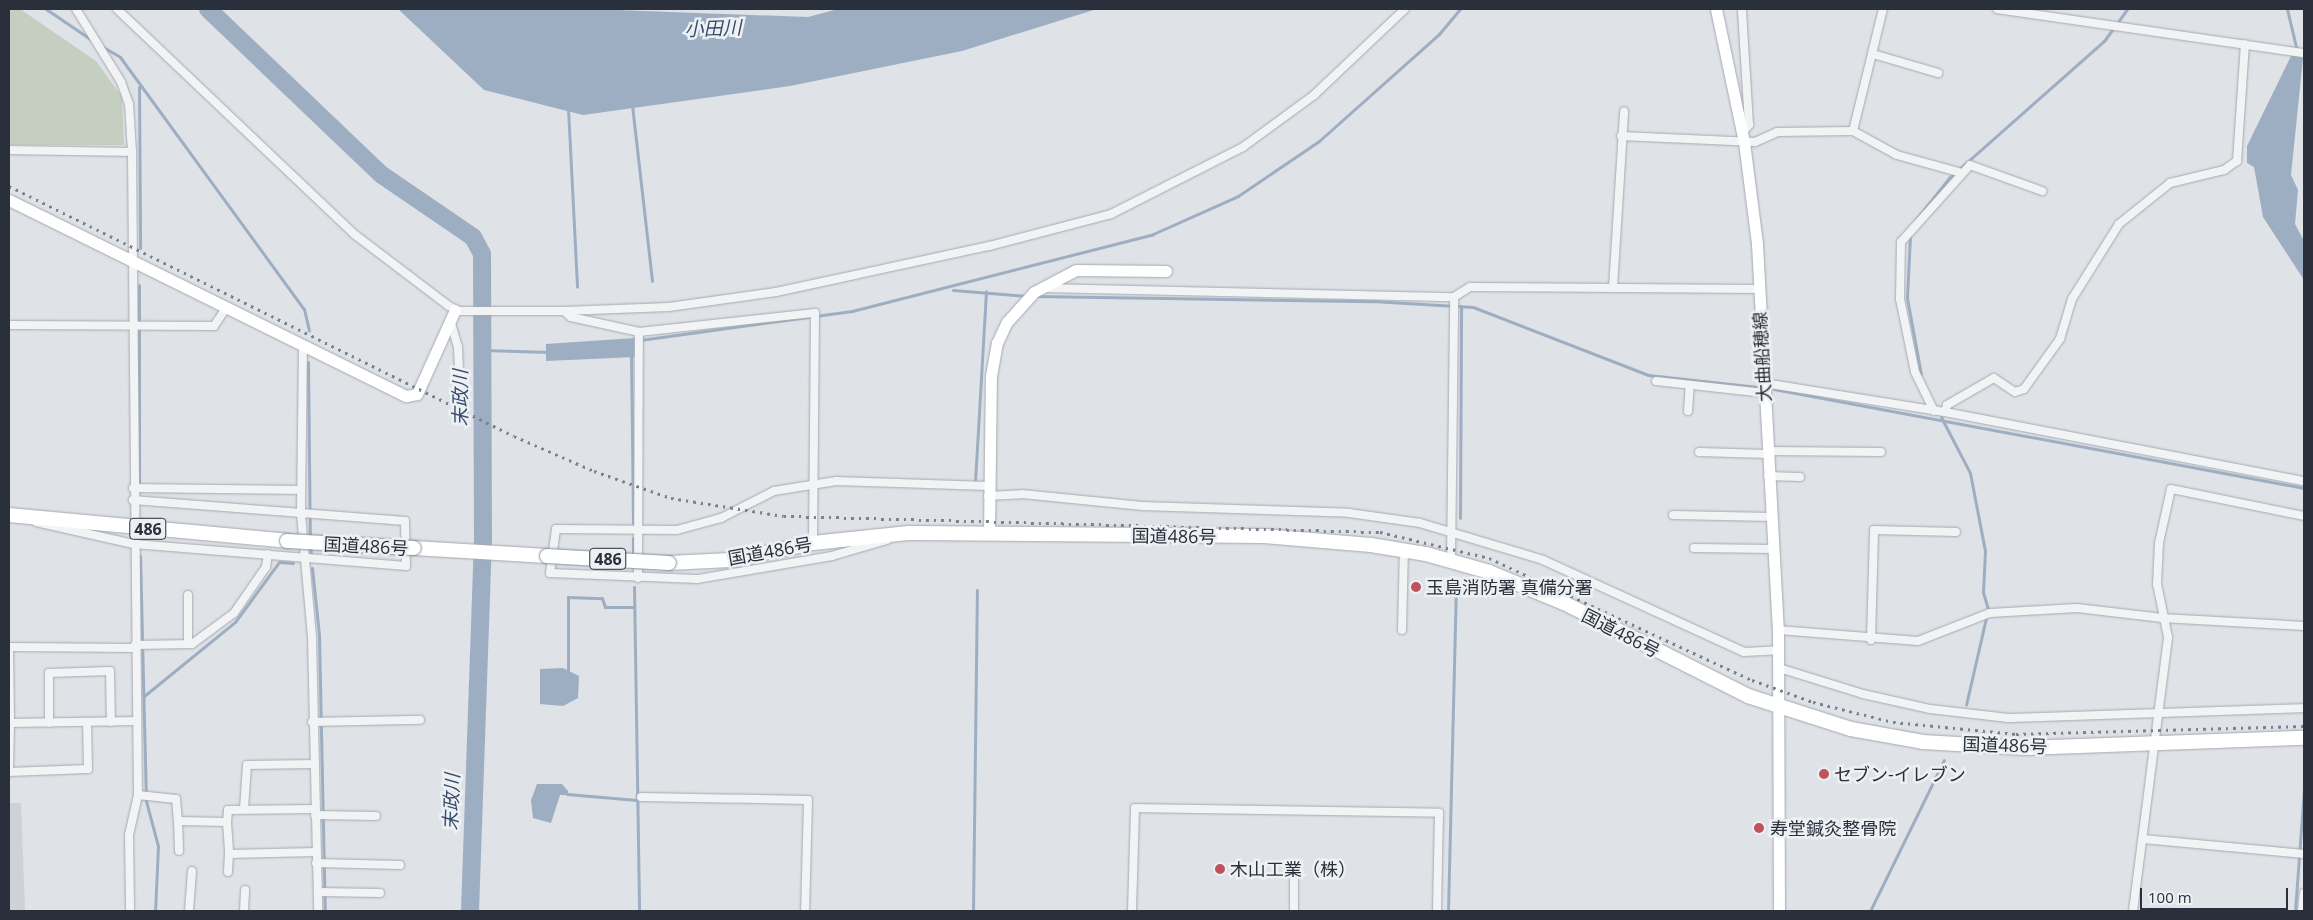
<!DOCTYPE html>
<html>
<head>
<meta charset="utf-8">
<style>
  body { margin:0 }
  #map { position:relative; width:2313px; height:920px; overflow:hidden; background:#dfe2e7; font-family:"Open Sans","Noto Sans JP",sans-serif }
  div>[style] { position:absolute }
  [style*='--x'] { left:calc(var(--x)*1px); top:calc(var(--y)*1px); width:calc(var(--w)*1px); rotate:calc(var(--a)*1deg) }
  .built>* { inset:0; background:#ced1d8 }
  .green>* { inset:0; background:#c4cfc1 }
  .water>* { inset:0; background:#9eaec2 }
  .stream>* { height:3px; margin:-1.5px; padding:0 1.5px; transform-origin:1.5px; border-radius:1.5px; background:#9eaec2 }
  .river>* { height:18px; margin:-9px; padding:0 9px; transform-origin:9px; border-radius:9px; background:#9eaec2 }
  .roads { filter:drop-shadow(0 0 1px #a5a9b0) drop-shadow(0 0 1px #a5a9b0) }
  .street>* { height:8px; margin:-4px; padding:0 4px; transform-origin:4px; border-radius:4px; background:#f1f3f5 }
  .secondary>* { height:11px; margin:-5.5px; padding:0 5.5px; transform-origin:5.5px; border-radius:5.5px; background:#fff }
  .highway>* { height:14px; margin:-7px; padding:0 7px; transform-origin:7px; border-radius:7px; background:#fff }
  .rail>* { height:3px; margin-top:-1.5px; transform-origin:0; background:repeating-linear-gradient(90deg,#7b818e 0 2.5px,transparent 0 7.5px) }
  .bridges { filter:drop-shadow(0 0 1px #888f9b) drop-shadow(0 0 1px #888f9b) }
  .highway-bridge>* { height:14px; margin:-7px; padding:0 7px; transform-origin:7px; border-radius:7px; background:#fff }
  .dots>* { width:14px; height:14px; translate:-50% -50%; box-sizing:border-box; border:2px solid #eef1f4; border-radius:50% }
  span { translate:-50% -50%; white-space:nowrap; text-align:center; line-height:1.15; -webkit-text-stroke:5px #eef1f4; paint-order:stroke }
  .shield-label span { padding:1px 4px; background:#eef1f4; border:1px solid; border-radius:4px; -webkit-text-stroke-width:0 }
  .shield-label { font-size:16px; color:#2a2f3c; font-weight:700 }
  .street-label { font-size:18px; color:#2a2f3c }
  .poi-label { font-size:18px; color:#2a2f3c }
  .left { translate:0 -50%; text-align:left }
  .water-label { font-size:19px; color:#394c6b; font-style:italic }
  .frame { position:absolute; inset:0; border:10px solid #2a2f3c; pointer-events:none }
  .scale { position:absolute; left:2140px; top:888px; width:148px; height:22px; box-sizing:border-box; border:2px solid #2a2f3c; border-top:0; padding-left:6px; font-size:15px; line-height:18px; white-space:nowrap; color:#2a2f3c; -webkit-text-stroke:4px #eef1f4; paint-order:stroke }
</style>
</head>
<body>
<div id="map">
  <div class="built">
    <i style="clip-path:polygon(9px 803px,21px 803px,25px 911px,9px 911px)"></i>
  </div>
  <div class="green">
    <i style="clip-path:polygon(9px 9px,20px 9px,96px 61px,122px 97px,124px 145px,9px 145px)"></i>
  </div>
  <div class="water">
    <i style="clip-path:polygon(398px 9px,591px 9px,808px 17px,838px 9px,1097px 9px,962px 51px,790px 86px,583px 115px,484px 90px)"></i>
    <i style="clip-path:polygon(2292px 54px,2303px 58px,2291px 175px,2298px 190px,2295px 224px,2304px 241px,2304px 280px,2263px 217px,2254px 167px,2247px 163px,2247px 146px)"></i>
    <i style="clip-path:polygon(635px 338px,635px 357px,546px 361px,546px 344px)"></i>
    <i style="clip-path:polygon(563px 668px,579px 676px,578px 698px,563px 706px,540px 704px,540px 669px)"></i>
    <i style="clip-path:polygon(537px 784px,562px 784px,568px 791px,569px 795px,560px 795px,551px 823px,533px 818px,531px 800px)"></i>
  </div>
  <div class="stream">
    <i style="--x:46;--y:9;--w:57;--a:34.2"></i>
    <i style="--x:2287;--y:9;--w:43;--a:76.6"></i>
    <i style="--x:103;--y:47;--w:20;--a:30"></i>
    <i style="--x:120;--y:57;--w:312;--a:53.9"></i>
    <i style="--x:304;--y:309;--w:22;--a:77"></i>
    <i style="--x:139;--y:87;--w:161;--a:89.6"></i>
    <i style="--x:632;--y:105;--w:177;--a:83.5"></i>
    <i style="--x:568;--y:108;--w:179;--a:87.1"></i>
    <i style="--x:1910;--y:227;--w:63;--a:-51.5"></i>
    <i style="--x:1949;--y:178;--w:207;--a:-41.5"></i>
    <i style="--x:2104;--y:41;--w:39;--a:-54"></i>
    <i style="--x:1910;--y:236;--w:62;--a:92.8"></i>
    <i style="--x:1907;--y:298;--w:77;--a:79.6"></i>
    <i style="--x:953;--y:290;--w:74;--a:4.6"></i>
    <i style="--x:1035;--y:296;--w:337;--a:0.9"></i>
    <i style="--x:1372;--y:301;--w:101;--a:3.4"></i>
    <i style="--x:1473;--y:307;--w:188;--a:21.2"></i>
    <i style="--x:1648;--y:375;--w:110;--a:6.3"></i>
    <i style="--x:640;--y:340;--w:214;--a:-7.8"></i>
    <i style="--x:852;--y:311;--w:311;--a:-14.3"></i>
    <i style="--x:1153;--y:234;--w:93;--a:-24.1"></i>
    <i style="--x:1238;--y:196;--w:98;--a:-34.2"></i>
    <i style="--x:1319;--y:141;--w:161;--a:-41.7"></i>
    <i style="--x:1439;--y:34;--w:33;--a:-50"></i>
    <i style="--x:482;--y:350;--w:68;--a:1.7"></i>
    <i style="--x:631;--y:354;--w:169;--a:89.3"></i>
    <i style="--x:308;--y:362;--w:177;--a:89.4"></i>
    <i style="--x:1774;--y:389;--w:539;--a:10.58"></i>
    <i style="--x:1941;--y:417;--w:63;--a:62.6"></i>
    <i style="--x:1970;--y:473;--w:79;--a:79.1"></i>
    <i style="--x:1985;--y:551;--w:41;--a:92.8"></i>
    <i style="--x:1983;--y:592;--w:18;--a:74"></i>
    <i style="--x:1988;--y:609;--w:98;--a:102.9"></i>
    <i style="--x:975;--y:482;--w:191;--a:-86.7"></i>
    <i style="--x:139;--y:484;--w:199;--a:-90"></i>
    <i style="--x:1460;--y:518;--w:212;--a:-89.7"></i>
    <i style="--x:633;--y:538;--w:18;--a:90"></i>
    <i style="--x:310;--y:545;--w:9;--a:84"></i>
    <i style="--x:140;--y:556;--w:245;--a:88.6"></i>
    <i style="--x:146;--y:801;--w:47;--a:75.1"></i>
    <i style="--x:158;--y:846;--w:65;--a:92.6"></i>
    <i style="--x:312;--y:568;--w:67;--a:84"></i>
    <i style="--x:319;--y:635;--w:276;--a:88.8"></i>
    <i style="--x:634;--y:587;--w:324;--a:89.1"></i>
    <i style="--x:568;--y:674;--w:77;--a:-90"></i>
    <i style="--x:568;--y:597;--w:34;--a:2"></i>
    <i style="--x:602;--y:598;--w:9;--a:72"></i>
    <i style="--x:605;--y:607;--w:29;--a:0"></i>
    <i style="--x:144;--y:696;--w:117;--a:-39.1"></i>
    <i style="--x:235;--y:622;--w:74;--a:-53.7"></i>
    <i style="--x:279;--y:562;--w:14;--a:4"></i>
    <i style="--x:567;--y:794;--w:70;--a:4.9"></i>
    <i style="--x:973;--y:911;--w:321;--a:-89.3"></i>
    <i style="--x:1448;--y:911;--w:324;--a:-88.6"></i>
    <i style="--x:1870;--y:911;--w:168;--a:-63.9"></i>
    <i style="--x:2295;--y:911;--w:123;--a:-85.8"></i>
  </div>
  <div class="river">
    <i style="--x:208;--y:9;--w:240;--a:43.7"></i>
    <i style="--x:382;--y:175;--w:110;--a:34.3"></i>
    <i style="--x:473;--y:237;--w:19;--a:62"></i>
    <i style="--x:482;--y:254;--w:285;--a:89.8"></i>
    <i style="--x:483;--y:539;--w:372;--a:92"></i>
  </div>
  <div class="roads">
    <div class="street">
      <i style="--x:76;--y:9;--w:86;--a:58.3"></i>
      <i style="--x:121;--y:82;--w:23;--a:70"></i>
      <i style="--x:129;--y:104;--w:48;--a:86.4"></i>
      <i style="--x:132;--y:152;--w:643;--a:89.47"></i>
      <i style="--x:138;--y:795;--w:41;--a:102.7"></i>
      <i style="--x:129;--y:835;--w:76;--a:89.2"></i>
      <i style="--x:117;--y:9;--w:327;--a:43.5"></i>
      <i style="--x:354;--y:234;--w:119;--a:37.2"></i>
      <i style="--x:449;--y:306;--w:11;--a:27"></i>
      <i style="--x:459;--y:311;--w:105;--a:0"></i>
      <i style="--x:564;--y:311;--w:105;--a:-2.2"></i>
      <i style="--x:669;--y:307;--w:108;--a:-8"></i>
      <i style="--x:776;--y:292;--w:218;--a:-12.2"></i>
      <i style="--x:989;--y:246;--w:126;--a:-14.7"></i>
      <i style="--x:1111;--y:214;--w:148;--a:-26.9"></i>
      <i style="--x:1243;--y:147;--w:88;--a:-36.2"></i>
      <i style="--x:1314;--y:95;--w:125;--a:-43.4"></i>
      <i style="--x:1997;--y:9;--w:310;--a:8.2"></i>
      <i style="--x:1873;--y:54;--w:68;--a:16.3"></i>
      <i style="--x:1853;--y:131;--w:50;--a:28.6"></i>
      <i style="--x:1897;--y:155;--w:67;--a:15.5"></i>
      <i style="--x:1742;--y:133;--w:11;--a:-49"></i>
      <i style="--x:1749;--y:125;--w:116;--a:-93.5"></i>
      <i style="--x:1621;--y:136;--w:134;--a:2.6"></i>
      <i style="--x:1755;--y:142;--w:24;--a:-24"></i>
      <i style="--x:1777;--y:132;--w:76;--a:-0.8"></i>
      <i style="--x:1853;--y:131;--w:126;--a:-76.2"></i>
      <i style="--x:9;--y:150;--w:123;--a:0.9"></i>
      <i style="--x:1044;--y:288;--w:410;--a:1.3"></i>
      <i style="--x:1454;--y:297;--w:19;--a:-32"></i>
      <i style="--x:1470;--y:287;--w:289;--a:0.4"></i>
      <i style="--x:1613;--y:288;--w:177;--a:-86.4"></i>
      <i style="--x:564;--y:311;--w:9;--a:41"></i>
      <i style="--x:571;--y:317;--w:70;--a:12.4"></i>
      <i style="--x:639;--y:332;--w:177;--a:-6.2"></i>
      <i style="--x:815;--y:313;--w:230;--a:90.5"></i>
      <i style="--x:451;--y:323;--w:25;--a:74"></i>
      <i style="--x:458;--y:347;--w:48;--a:87.6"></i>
      <i style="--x:9;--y:325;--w:205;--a:0.3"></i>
      <i style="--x:214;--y:326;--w:22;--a:-56"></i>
      <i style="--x:303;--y:346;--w:168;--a:90.7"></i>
      <i style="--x:301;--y:514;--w:123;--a:84.9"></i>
      <i style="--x:312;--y:637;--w:274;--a:88.7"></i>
      <i style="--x:1656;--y:381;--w:109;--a:6.3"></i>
      <i style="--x:1764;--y:383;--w:183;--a:9.1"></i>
      <i style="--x:1945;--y:412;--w:7;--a:-74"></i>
      <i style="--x:1947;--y:405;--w:54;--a:-29.9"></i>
      <i style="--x:1994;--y:378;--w:25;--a:34"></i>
      <i style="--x:2015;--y:392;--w:9;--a:-18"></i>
      <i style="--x:2024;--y:389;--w:62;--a:-54.2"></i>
      <i style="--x:2060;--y:339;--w:42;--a:-73.3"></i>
      <i style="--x:2072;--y:299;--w:89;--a:-57.9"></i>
      <i style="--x:2119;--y:224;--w:65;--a:-38.8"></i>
      <i style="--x:2170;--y:183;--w:56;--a:-13.5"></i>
      <i style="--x:2224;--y:170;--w:16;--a:-35"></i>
      <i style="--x:2237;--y:161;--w:117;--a:-86.1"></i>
      <i style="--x:1688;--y:411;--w:26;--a:-86"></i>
      <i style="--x:1934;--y:411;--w:43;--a:-116"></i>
      <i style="--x:1915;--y:372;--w:75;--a:-101.6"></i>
      <i style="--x:1900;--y:299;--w:57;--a:-89"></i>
      <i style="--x:1901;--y:242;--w:103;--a:-48.1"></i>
      <i style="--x:1970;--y:165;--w:77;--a:19.9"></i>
      <i style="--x:1945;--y:412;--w:366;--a:10.9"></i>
      <i style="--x:1767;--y:451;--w:114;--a:0.5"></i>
      <i style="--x:1699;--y:452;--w:68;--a:1.7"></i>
      <i style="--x:1768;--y:476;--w:32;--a:2"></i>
      <i style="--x:133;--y:488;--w:168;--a:0.7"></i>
      <i style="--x:988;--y:496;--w:34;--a:-3"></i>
      <i style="--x:1022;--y:494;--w:121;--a:5.7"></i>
      <i style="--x:1142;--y:506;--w:207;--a:1.9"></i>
      <i style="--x:1349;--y:513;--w:72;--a:8"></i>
      <i style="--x:1420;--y:523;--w:128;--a:16.7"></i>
      <i style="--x:1543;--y:560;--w:221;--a:24.6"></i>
      <i style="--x:1744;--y:652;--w:35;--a:-3"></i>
      <i style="--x:1673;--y:515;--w:99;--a:1.2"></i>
      <i style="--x:36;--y:522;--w:100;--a:12.7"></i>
      <i style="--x:134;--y:544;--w:273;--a:4.6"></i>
      <i style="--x:406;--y:566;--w:45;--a:-91.3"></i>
      <i style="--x:405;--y:521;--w:273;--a:-175.6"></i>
      <i style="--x:887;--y:540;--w:57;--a:163.8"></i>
      <i style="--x:832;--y:556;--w:137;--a:170.3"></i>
      <i style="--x:697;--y:579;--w:147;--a:-177.7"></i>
      <i style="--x:550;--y:573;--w:44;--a:-82.2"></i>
      <i style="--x:556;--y:529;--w:121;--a:0.5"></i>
      <i style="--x:677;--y:530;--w:46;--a:-15.3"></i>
      <i style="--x:721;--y:518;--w:59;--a:-27"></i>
      <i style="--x:774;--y:491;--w:63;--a:-9.2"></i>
      <i style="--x:836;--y:481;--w:152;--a:1.9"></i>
      <i style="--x:1694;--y:548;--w:79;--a:0.7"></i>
      <i style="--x:1451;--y:560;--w:263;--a:-89.3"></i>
      <i style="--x:638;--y:578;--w:246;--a:-89.8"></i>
      <i style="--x:1402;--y:630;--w:80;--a:-88.6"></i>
      <i style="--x:1778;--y:630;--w:140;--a:4.5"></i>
      <i style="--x:1918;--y:641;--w:77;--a:-21.3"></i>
      <i style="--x:1990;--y:613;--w:87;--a:-3.3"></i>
      <i style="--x:2077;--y:608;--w:86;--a:6.7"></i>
      <i style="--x:2162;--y:618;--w:142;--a:3.2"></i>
      <i style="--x:1871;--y:640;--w:110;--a:-88.4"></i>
      <i style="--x:1874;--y:530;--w:82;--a:1.4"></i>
      <i style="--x:188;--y:644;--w:49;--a:-90"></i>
      <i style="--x:135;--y:645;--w:57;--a:-1"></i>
      <i style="--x:192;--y:644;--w:52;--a:-36.4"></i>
      <i style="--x:234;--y:613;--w:56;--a:-55.2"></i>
      <i style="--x:266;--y:567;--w:13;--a:-81"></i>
      <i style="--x:9;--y:647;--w:76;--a:89.2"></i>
      <i style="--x:10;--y:723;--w:127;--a:-0.9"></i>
      <i style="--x:9;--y:647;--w:126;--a:0.5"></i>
      <i style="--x:1779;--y:668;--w:88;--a:17.2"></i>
      <i style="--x:1863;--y:694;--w:69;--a:12.6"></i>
      <i style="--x:1930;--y:709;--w:79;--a:6.6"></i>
      <i style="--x:2008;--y:718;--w:296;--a:-1.9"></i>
      <i style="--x:312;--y:722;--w:108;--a:-1.1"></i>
      <i style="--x:10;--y:723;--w:49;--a:91.2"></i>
      <i style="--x:9;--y:772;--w:79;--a:-2.2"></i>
      <i style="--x:88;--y:769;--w:47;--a:-91.2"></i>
      <i style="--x:49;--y:723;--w:50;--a:-90"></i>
      <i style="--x:49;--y:673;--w:61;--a:-1.9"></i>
      <i style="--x:110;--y:671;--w:51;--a:88.9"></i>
      <i style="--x:138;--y:795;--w:38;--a:6"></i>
      <i style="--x:176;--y:799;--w:22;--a:85"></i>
      <i style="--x:178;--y:821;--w:49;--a:1.2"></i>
      <i style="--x:227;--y:822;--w:32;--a:86"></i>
      <i style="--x:229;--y:854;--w:87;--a:-1.3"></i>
      <i style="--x:641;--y:797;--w:167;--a:1"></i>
      <i style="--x:808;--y:800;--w:111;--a:91.5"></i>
      <i style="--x:244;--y:809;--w:44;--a:-86.1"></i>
      <i style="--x:247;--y:765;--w:68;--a:-0.8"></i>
      <i style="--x:315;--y:815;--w:61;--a:0.9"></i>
      <i style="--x:178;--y:821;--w:30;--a:88"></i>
      <i style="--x:227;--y:822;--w:12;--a:-85"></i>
      <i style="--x:228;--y:810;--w:87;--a:-0.7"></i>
      <i style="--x:2143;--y:839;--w:162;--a:5.3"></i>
      <i style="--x:316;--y:863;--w:84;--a:1.4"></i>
      <i style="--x:1294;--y:870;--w:41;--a:90"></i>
      <i style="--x:228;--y:872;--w:18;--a:-87"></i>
      <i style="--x:318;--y:892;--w:62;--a:0.9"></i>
      <i style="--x:189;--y:911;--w:40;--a:-85.7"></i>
      <i style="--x:244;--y:911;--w:21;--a:-87"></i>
      <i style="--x:1132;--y:911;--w:103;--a:-88.3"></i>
      <i style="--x:1135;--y:808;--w:304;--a:0.9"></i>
      <i style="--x:1439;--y:813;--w:98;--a:91.2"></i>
      <i style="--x:2133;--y:911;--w:276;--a:-82.7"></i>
      <i style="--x:2168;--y:637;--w:54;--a:-101.7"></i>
      <i style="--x:2157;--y:584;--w:41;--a:-87.2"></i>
      <i style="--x:2159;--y:543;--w:55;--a:-77.5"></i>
      <i style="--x:2171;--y:489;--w:136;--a:11.5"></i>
      <i style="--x:2302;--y:911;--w:18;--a:-84"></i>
    </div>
    <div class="secondary">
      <i style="--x:1716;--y:9;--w:136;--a:78.1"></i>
      <i style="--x:1744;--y:142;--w:103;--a:82.7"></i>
      <i style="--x:1757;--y:244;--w:387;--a:86.9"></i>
      <i style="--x:1778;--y:630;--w:281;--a:89.8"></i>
      <i style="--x:9;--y:200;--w:443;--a:26.3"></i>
      <i style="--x:406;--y:396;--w:11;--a:-10"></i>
      <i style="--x:417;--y:394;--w:92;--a:-65.7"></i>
      <i style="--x:989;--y:534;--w:158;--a:-89.3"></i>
      <i style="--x:991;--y:376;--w:34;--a:-80"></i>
      <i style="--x:997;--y:343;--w:23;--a:-65"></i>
      <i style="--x:1007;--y:322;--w:40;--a:-48"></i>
      <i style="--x:1034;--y:292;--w:47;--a:-27.6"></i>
      <i style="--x:1076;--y:270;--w:90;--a:0.6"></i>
    </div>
    <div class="highway">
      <i style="--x:9;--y:515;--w:279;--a:5.3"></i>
      <i style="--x:414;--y:548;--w:133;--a:3.4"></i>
      <i style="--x:669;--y:563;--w:61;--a:-2.8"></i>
      <i style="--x:730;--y:560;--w:85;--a:-11.6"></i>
      <i style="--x:813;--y:543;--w:96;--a:-6"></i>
      <i style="--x:908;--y:533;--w:356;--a:0.5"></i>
      <i style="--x:1264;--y:536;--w:107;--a:4.8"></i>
      <i style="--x:1371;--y:545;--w:56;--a:9.3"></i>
      <i style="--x:1426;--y:554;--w:66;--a:15.9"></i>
      <i style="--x:1489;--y:572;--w:81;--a:22.5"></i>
      <i style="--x:1564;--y:603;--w:206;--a:26.8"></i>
      <i style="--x:1748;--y:696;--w:108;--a:17.8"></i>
      <i style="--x:1851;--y:729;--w:73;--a:10.2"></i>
      <i style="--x:1923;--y:742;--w:102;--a:3.4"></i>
      <i style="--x:2025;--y:748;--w:279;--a:-2.1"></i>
    </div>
  </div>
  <div class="rail">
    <i style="--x:9;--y:186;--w:563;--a:26.34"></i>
    <i style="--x:514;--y:436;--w:87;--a:23.6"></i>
    <i style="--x:594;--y:471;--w:82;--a:19.3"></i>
    <i style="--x:671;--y:498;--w:114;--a:9.1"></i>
    <i style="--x:784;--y:516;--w:596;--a:1.54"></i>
    <i style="--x:1380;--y:532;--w:112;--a:13.4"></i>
    <i style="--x:1489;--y:558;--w:290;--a:24.9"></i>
    <i style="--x:1752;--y:680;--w:65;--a:19.8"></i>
    <i style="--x:1813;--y:702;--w:82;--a:14"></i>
    <i style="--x:1893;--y:722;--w:124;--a:5.6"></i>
    <i style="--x:2016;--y:734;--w:288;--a:-1.6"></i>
  </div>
  <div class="bridges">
    <div class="highway-bridge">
      <i style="--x:287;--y:541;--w:127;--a:3.2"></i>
      <i style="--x:547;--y:556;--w:122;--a:3.3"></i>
    </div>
  </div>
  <div class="dots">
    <i style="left:1416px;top:587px;background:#bd535c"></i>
    <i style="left:1824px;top:774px;background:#bd535c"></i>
    <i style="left:1759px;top:828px;background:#bd535c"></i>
    <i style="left:1220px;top:869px;background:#bd535c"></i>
  </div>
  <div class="shield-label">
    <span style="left:148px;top:529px">486</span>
    <span style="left:608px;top:559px">486</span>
  </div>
  <div class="street-label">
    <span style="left:1762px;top:357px;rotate:-93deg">大曲船穂線</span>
    <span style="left:1174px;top:536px;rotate:1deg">国道486号</span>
    <span style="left:366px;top:546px;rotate:3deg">国道486号</span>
    <span style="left:770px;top:551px;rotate:-10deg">国道486号</span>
    <span style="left:1621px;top:633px;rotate:27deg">国道486号</span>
    <span style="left:2005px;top:745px;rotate:2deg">国道486号</span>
  </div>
  <div class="poi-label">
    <span class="left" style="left:1426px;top:587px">玉島消防署 真備分署</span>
    <span class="left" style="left:1834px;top:774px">セブン-イレブン</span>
    <span class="left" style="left:1770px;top:828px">寿堂鍼灸整骨院</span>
    <span class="left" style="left:1230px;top:869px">木山工業（株）</span>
  </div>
  <div class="water-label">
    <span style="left:713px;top:29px;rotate:-2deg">小田川</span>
    <span style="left:461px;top:398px;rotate:-90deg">末政川</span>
    <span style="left:452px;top:802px;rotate:-88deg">末政川</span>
  </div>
  <div class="frame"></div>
  <div class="scale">100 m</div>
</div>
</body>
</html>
